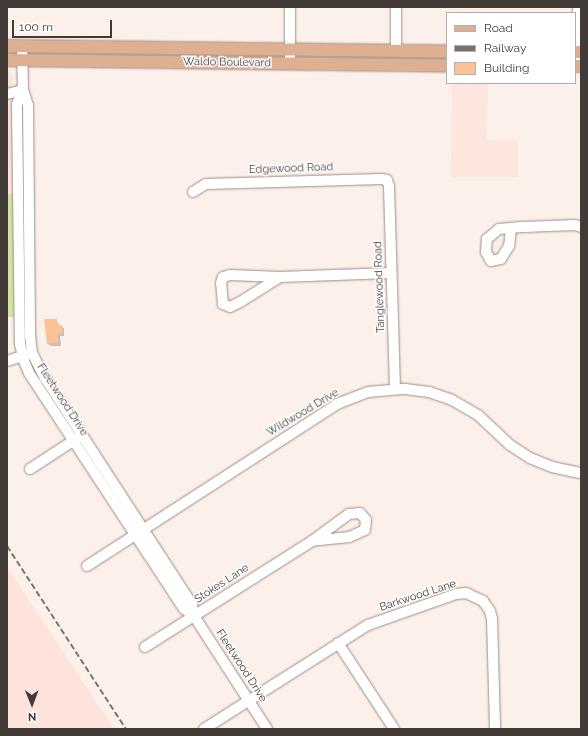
<!DOCTYPE html>
<html>
<head>
<meta charset="utf-8">
<style>
  body { margin:0 }
  #map { position:relative; width:588px; height:736px; overflow:hidden; background:#fcf0eb; font-family:Raleway,sans-serif }
  div>[style] { position:absolute }
  [style*='--x'] { left:calc(var(--x)*1px); top:calc(var(--y)*1px); width:calc(var(--w)*1px); rotate:calc(var(--a)*1deg) }
  .built>* { inset:0; background:#fce6dd }
  .industrial>* { inset:0; background:#fde3dc }
  .green>* { inset:0; background:#d3e4a3 }
  .shadow>* { inset:0; background:#0003 }
  .building>* { inset:0; background:#fac296 }
  .roads { filter:drop-shadow(0 0 1px #9f8d85) drop-shadow(0 0 1px #9f8d85) }
  .minor>* { height:10px; margin:-5px; padding:0 5px; transform-origin:5px; border-radius:5px; background:#fff }
  .major>* { height:12px; margin:-6px; padding:0 6px; transform-origin:6px; border-radius:6px; background:#dfaf91 }
  .rail>* { height:2px; margin-top:-1px; transform-origin:0; background:repeating-linear-gradient(90deg,#79706c 0 6px,transparent 0 9px) }
  span { translate:-50% -50%; white-space:nowrap; text-align:center; line-height:1.15; -webkit-text-stroke:3px #fff; paint-order:stroke }
  .street-label { font-size:11px; color:#423a37 }
  .frame { position:absolute; inset:0; border:8px solid #423a37; pointer-events:none }
  .legend { position:absolute; left:446px; top:12px; width:130px; height:72px; box-sizing:border-box; background:#fff; border:1px solid #b3b0af; margin:0; padding:5px 7px; list-style:none; font-size:12px; color:#423a37 }
  .legend li { display:flex; align-items:center; gap:8px; height:20px }
  .legend b { width:20px; border:1px solid #b3b0af }
  .north { position:absolute; left:12px; top:684px; width:40px; height:40px; -webkit-text-stroke:3px #fff; paint-order:stroke; rotate:179deg; font-size:11px; font-weight:700; line-height:16px; text-align:center; color:#423a37 }
  .north::after { content:''; display:block; margin:auto; width:14px; height:18px; background:#423a37; clip-path:polygon(50% 0,100% 100%,50% 72%,0 100%) }
  .scale { position:absolute; left:12px; top:20px; width:100px; height:18px; box-sizing:border-box; border:2px solid #423a37; border-top:0; padding-left:5px; font-size:12px; line-height:14px; white-space:nowrap; color:#423a37; -webkit-text-stroke:3px #fff; paint-order:stroke }
</style>
</head>
<body>
<div id="map">
  <div class="built">
    <i style="clip-path:polygon(452px 83px,488px 83px,487px 140px,518px 140px,518px 177px,451px 177px)"></i>
  </div>
  <div class="industrial">
    <i style="clip-path:polygon(7px 67px,12px 77px,14px 194px,7px 194px)"></i>
    <i style="clip-path:polygon(7px 567px,114px 729px,7px 729px)"></i>
  </div>
  <div class="green">
    <i style="clip-path:polygon(7px 194px,14px 194px,15px 317px,7px 317px)"></i>
  </div>
  <div class="shadow">
    <i style="clip-path:polygon(57px 320px,59px 326px,64px 328px,64px 336px,60px 336px,61px 346px,51px 346px,48px 344px)"></i>
  </div>
  <div class="building">
    <i style="clip-path:polygon(44px 319px,57px 319px,57px 325px,62px 325px,62px 334px,58px 334px,58px 343px,47px 344px)"></i>
  </div>
  <div class="roads">
    <div class="minor">
      <i style="--x:290;--y:7;--w:57;--a:90"></i>
      <i style="--x:396;--y:7;--w:44;--a:90"></i>
      <i style="--x:578;--y:7;--w:59;--a:90"></i>
      <i style="--x:22;--y:46;--w:44;--a:88.7"></i>
      <i style="--x:23;--y:90;--w:16;--a:72"></i>
      <i style="--x:28;--y:105;--w:230;--a:89.5"></i>
      <i style="--x:30;--y:335;--w:18;--a:84"></i>
      <i style="--x:32;--y:353;--w:28;--a:63"></i>
      <i style="--x:45;--y:378;--w:270;--a:57"></i>
      <i style="--x:192;--y:604;--w:12;--a:81"></i>
      <i style="--x:23;--y:90;--w:15;--a:113"></i>
      <i style="--x:17;--y:104;--w:240;--a:89.3"></i>
      <i style="--x:20;--y:344;--w:17;--a:77"></i>
      <i style="--x:24;--y:361;--w:13;--a:67"></i>
      <i style="--x:29;--y:373;--w:282;--a:56.7"></i>
      <i style="--x:184;--y:609;--w:12;--a:35"></i>
      <i style="--x:194;--y:616;--w:135;--a:57.1"></i>
      <i style="--x:7;--y:94;--w:16;--a:-14"></i>
      <i style="--x:193;--y:192;--w:15;--a:-32"></i>
      <i style="--x:206;--y:184;--w:175;--a:-1.6"></i>
      <i style="--x:381;--y:179;--w:6;--a:9"></i>
      <i style="--x:387;--y:180;--w:6;--a:72"></i>
      <i style="--x:389;--y:186;--w:203;--a:88.3"></i>
      <i style="--x:511;--y:228;--w:18;--a:96"></i>
      <i style="--x:509;--y:246;--w:15;--a:122"></i>
      <i style="--x:501;--y:259;--w:10;--a:169"></i>
      <i style="--x:491;--y:261;--w:10;--a:-119"></i>
      <i style="--x:486;--y:252;--w:13;--a:-86"></i>
      <i style="--x:487;--y:239;--w:16;--a:-40"></i>
      <i style="--x:499;--y:229;--w:25;--a:-5"></i>
      <i style="--x:524;--y:227;--w:51;--a:-2.2"></i>
      <i style="--x:575;--y:225;--w:6;--a:18"></i>
      <i style="--x:280;--y:277;--w:47;--a:148"></i>
      <i style="--x:240;--y:302;--w:11;--a:153"></i>
      <i style="--x:230;--y:307;--w:8;--a:-157"></i>
      <i style="--x:223;--y:304;--w:21;--a:-95"></i>
      <i style="--x:221;--y:283;--w:6;--a:-72"></i>
      <i style="--x:223;--y:277;--w:7;--a:-16"></i>
      <i style="--x:230;--y:275;--w:50;--a:2.3"></i>
      <i style="--x:280;--y:277;--w:111;--a:-2.1"></i>
      <i style="--x:7;--y:361;--w:22;--a:-18"></i>
      <i style="--x:30;--y:469;--w:59;--a:-33.1"></i>
      <i style="--x:87;--y:566;--w:298;--a:-32.9"></i>
      <i style="--x:337;--y:404;--w:33;--a:-21"></i>
      <i style="--x:368;--y:392;--w:37;--a:-5"></i>
      <i style="--x:405;--y:389;--w:24;--a:7"></i>
      <i style="--x:429;--y:392;--w:24;--a:19"></i>
      <i style="--x:452;--y:400;--w:30;--a:30"></i>
      <i style="--x:478;--y:415;--w:44;--a:43.2"></i>
      <i style="--x:510;--y:445;--w:24;--a:33"></i>
      <i style="--x:530;--y:458;--w:24;--a:22"></i>
      <i style="--x:552;--y:467;--w:30;--a:12"></i>
      <i style="--x:338;--y:643;--w:103;--a:56.9"></i>
      <i style="--x:145;--y:647;--w:198;--a:-32.4"></i>
      <i style="--x:312;--y:541;--w:46;--a:-36.1"></i>
      <i style="--x:349;--y:514;--w:11;--a:-5"></i>
      <i style="--x:360;--y:513;--w:9;--a:49"></i>
      <i style="--x:366;--y:520;--w:10;--a:96"></i>
      <i style="--x:365;--y:530;--w:17;--a:156"></i>
      <i style="--x:349;--y:537;--w:37;--a:174"></i>
      <i style="--x:204;--y:729;--w:194;--a:-32.4"></i>
      <i style="--x:368;--y:625;--w:93;--a:-19.4"></i>
      <i style="--x:456;--y:594;--w:10;--a:-6"></i>
      <i style="--x:466;--y:593;--w:19;--a:25"></i>
      <i style="--x:483;--y:601;--w:12;--a:55"></i>
      <i style="--x:490;--y:611;--w:8;--a:76"></i>
      <i style="--x:492;--y:619;--w:110;--a:88.4"></i>
    </div>
    <div class="major">
      <i style="--x:7;--y:46;--w:440;--a:0.7"></i>
      <i style="--x:575;--y:52;--w:6;--a:0"></i>
      <i style="--x:7;--y:60;--w:440;--a:0.7"></i>
      <i style="--x:575;--y:66;--w:6;--a:0"></i>
    </div>
  </div>
  <div class="rail">
    <i style="--x:7;--y:546;--w:218;--a:57"></i>
  </div>
  <div class="street-label">
    <span style="left:227px;top:63px;rotate:1deg">Waldo Boulevard</span>
    <span style="left:291px;top:169px;rotate:-2deg">Edgewood Road</span>
    <span style="left:380px;top:287px;rotate:-92deg">Tanglewood Road</span>
    <span style="left:62px;top:400px;rotate:57deg">Fleetwood Drive</span>
    <span style="left:303px;top:413px;rotate:-31deg">Wildwood Drive</span>
    <span style="left:222px;top:584px;rotate:-33deg">Stokes Lane</span>
    <span style="left:418px;top:596px;rotate:-18deg">Barkwood Lane</span>
    <span style="left:241px;top:666px;rotate:57deg">Fleetwood Drive</span>
  </div>
  <div class="frame"></div>
  <ul class="legend">
  <li><b style="height:5px;background:#dfaf91"></b>Road</li>
  <li><b style="height:5px;background:#79706c"></b>Railway</li>
  <li><b style="height:11px;background:#fac296"></b>Building</li>
  </ul>
  <div class="north">N</div>
  <div class="scale">100 m</div>
</div>
</body>
</html>
